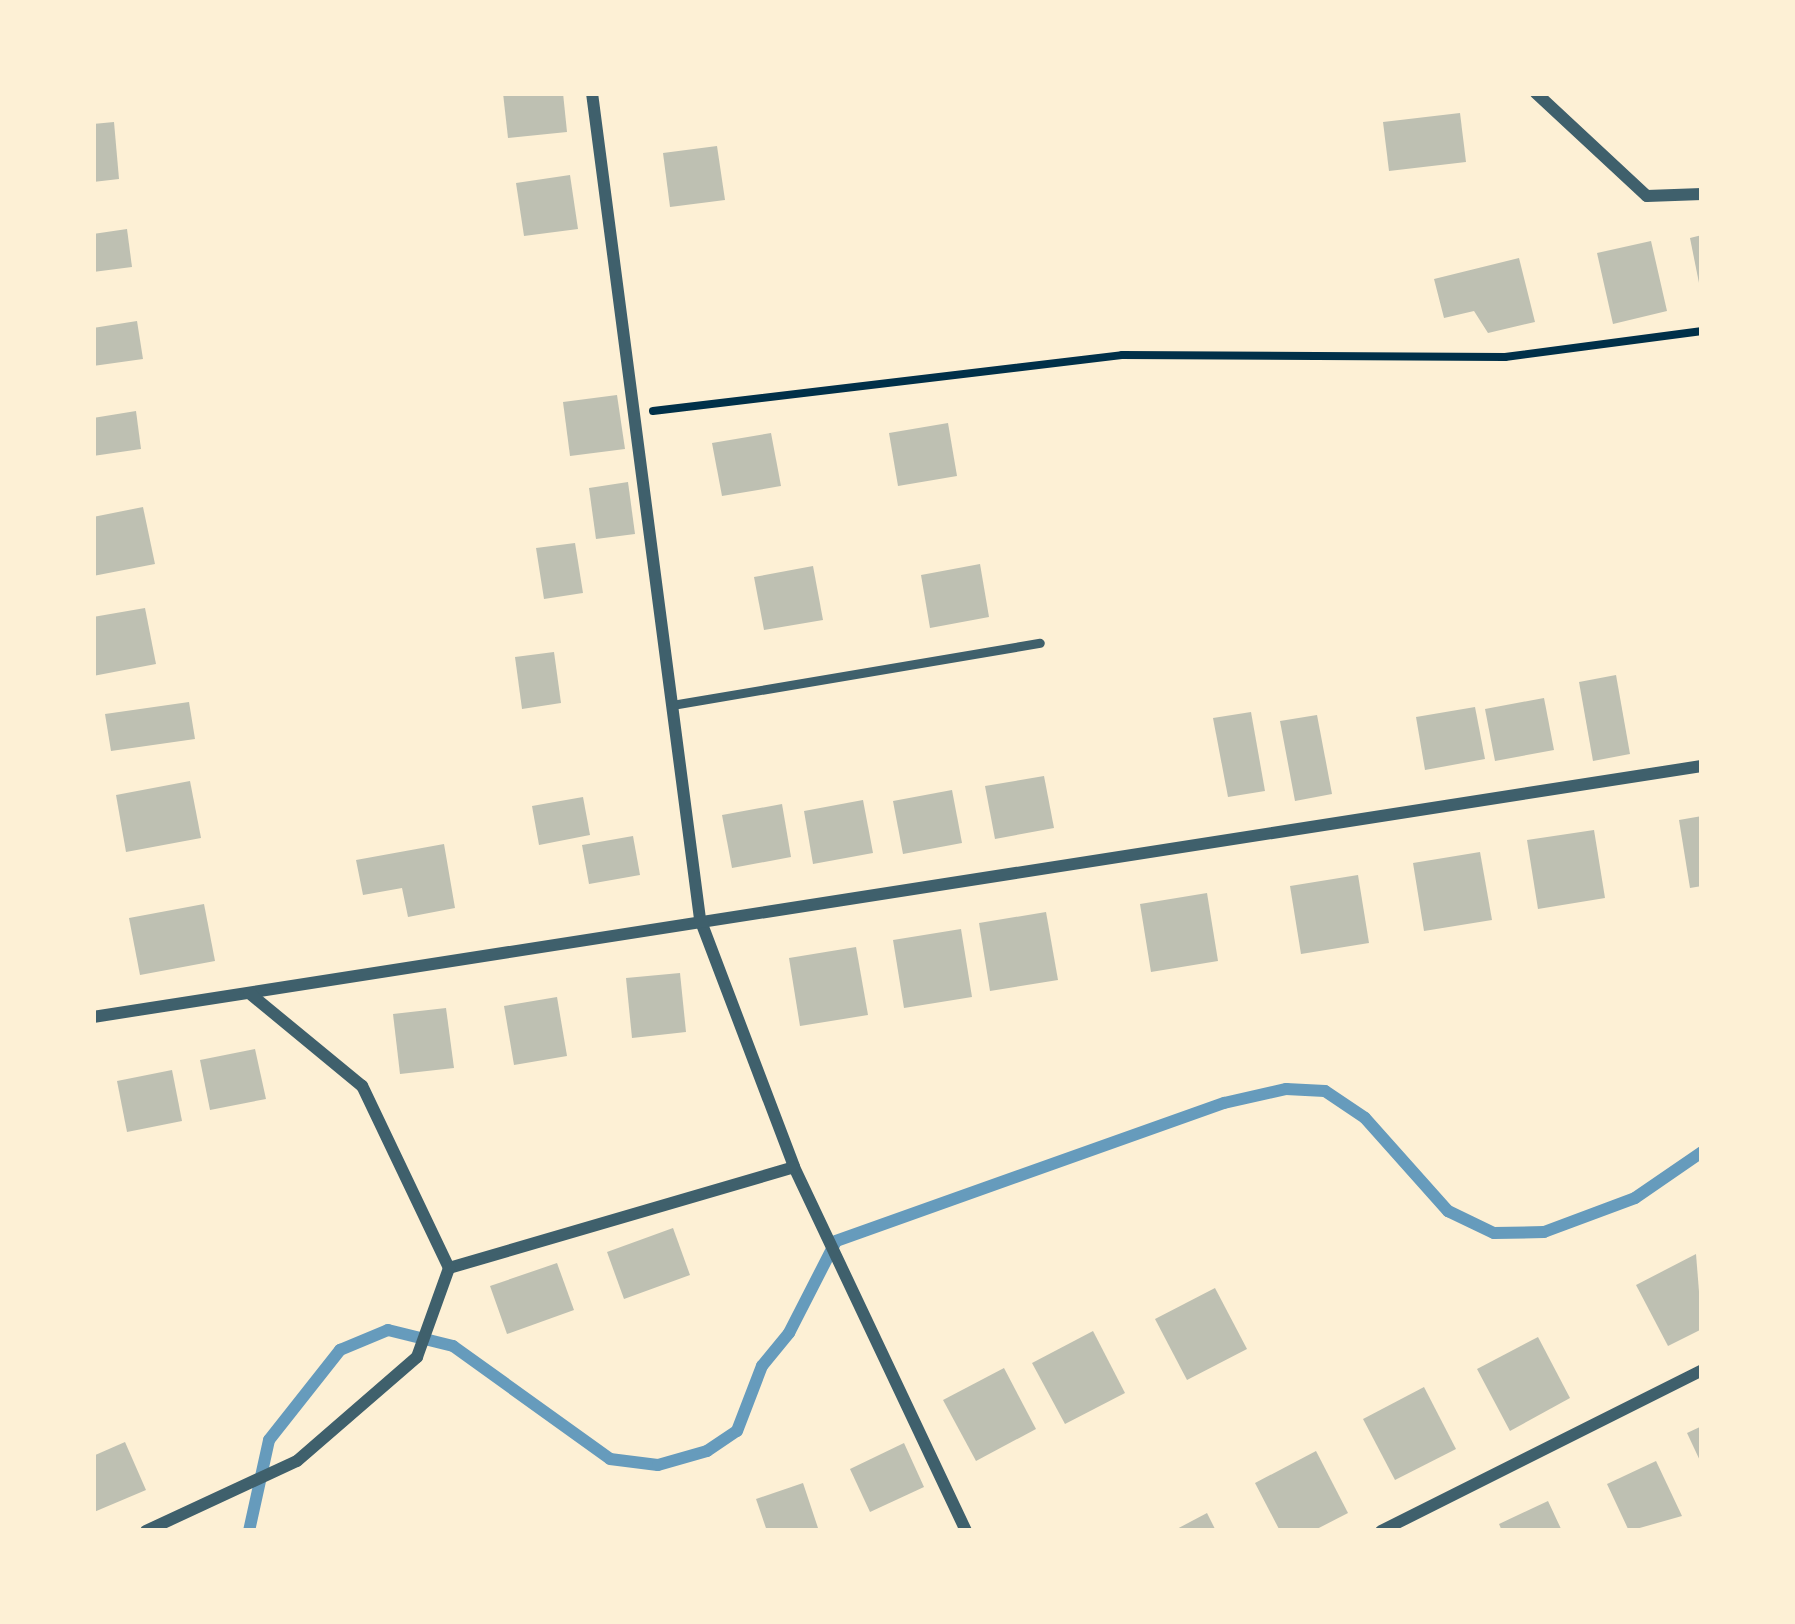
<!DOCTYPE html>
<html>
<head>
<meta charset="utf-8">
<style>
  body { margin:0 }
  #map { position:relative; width:1795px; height:1624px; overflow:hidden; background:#fdf0d5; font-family:Mulish,sans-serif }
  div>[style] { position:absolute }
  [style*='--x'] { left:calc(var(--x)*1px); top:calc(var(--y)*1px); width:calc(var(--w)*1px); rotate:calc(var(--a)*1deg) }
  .stream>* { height:12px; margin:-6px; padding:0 6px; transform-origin:6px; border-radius:6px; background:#669bbc }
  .building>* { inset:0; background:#bec0b2 }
  .path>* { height:8px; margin:-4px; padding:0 4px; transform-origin:4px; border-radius:4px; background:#003049 }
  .service>* { height:9px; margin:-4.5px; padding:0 4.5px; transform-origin:4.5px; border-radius:4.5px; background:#3f606c }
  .minor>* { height:12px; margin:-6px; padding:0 6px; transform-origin:6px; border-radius:6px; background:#3f606c }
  span { translate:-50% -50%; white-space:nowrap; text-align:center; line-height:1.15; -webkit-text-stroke:12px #fdf0d5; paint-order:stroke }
  .frame { position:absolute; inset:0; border:96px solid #fdf0d5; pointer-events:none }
</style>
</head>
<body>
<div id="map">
  <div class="stream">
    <i style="--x:249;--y:1531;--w:93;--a:-77.6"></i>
    <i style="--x:269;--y:1440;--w:115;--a:-51.7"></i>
    <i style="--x:340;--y:1350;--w:52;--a:-22.6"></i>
    <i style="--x:388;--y:1330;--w:67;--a:13.8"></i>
    <i style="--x:453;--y:1346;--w:193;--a:35.7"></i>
    <i style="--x:610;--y:1459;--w:48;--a:7.1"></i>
    <i style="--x:658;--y:1465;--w:51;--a:-15.9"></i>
    <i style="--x:707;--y:1451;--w:36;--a:-34"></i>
    <i style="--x:737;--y:1431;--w:70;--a:-69"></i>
    <i style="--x:762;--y:1366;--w:43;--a:-50.7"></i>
    <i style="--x:789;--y:1333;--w:103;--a:-62.9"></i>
    <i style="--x:836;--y:1241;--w:412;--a:-19.6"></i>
    <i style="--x:1224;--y:1103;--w:64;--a:-12.7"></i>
    <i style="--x:1286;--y:1089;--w:39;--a:3"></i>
    <i style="--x:1325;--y:1091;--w:48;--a:34"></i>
    <i style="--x:1365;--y:1118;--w:125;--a:48.3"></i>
    <i style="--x:1448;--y:1211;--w:51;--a:25.6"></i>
    <i style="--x:1494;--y:1233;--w:50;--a:-1.1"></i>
    <i style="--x:1544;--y:1232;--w:97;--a:-20.5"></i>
    <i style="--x:1635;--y:1198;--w:81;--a:-34.5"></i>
  </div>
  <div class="building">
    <i style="clip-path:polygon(503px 93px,563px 93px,567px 132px,508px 138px)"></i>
    <i style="clip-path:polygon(1460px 113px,1466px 162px,1389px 171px,1383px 122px)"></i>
    <i style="clip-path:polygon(114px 122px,119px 179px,93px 182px,93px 124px)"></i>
    <i style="clip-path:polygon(717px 146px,725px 200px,670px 207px,663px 153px)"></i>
    <i style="clip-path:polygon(570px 175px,578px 229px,524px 236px,516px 183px)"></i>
    <i style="clip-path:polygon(127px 229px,132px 267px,93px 272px,93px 234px)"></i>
    <i style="clip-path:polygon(1702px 235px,1702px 288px,1700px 288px,1690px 238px)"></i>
    <i style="clip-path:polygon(1651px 241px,1667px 311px,1613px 324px,1597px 253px)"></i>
    <i style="clip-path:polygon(1519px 258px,1535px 322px,1488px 333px,1474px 311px,1444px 318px,1434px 279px)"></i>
    <i style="clip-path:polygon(137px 321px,143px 359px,93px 366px,93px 328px)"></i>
    <i style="clip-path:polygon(617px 395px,625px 449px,570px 456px,563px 402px)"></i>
    <i style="clip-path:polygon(136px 411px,141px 449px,93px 456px,93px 418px)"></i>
    <i style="clip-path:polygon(948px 423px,957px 476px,898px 486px,889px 433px)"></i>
    <i style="clip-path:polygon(771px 433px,781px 486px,722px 496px,712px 443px)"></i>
    <i style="clip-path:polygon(628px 482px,635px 534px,596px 539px,589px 488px)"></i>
    <i style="clip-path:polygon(143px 507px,155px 564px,93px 576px,93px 517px)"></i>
    <i style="clip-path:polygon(575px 543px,583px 593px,544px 599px,536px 548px)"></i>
    <i style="clip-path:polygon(980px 564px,989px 617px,930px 628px,921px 575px)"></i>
    <i style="clip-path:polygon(813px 566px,823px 620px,764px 630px,754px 577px)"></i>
    <i style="clip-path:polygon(145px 608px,156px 664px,93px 676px,93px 617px)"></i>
    <i style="clip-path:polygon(554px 652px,561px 703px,522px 709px,515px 657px)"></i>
    <i style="clip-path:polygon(1616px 675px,1630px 754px,1593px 761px,1579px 682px)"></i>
    <i style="clip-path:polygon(1544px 698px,1554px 750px,1495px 761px,1485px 709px)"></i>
    <i style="clip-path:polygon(189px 702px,195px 739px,111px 751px,105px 714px)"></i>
    <i style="clip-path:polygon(1475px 707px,1485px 759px,1425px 770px,1416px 717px)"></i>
    <i style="clip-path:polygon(1251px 712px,1265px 791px,1228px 797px,1213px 718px)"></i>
    <i style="clip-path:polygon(1317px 715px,1332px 794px,1295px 801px,1280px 721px)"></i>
    <i style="clip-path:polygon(1044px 776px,1054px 828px,995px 839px,985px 786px)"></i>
    <i style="clip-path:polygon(190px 781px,201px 838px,126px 852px,116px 795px)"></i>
    <i style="clip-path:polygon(952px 790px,962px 843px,903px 854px,893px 801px)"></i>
    <i style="clip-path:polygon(583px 797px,590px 835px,539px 845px,532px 806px)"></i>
    <i style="clip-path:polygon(863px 800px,873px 853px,813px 864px,804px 811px)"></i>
    <i style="clip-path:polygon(782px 804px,791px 857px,732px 868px,722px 815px)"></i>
    <i style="clip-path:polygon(1702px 816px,1702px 886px,1690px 888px,1679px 820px)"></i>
    <i style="clip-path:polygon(1594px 830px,1605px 898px,1538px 909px,1527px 840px)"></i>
    <i style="clip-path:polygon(633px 836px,640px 875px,589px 884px,582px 845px)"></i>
    <i style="clip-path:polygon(444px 844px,455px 908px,408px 917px,402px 888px,363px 895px,356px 860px)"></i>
    <i style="clip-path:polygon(1480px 852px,1492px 920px,1424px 931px,1413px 863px)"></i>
    <i style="clip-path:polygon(1358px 875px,1369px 943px,1301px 954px,1290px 886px)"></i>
    <i style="clip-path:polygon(1207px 893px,1218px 961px,1151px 972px,1140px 904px)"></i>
    <i style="clip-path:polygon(204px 904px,215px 961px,140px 975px,129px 918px)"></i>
    <i style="clip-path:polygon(1046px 912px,1058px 980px,990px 991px,979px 923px)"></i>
    <i style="clip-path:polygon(961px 929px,972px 997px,904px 1008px,893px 940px)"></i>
    <i style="clip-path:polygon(856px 947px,868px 1015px,800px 1026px,789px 958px)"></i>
    <i style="clip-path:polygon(680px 973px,686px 1032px,632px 1038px,626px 978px)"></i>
    <i style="clip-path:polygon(557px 997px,567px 1056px,514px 1065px,504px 1006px)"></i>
    <i style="clip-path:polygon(446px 1008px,454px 1068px,400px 1074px,393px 1014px)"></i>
    <i style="clip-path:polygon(255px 1049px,266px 1099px,210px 1110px,200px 1060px)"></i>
    <i style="clip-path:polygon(172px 1070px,182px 1121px,127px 1132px,117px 1081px)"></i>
    <i style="clip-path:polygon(673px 1228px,690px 1275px,624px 1299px,607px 1252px)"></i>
    <i style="clip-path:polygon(1696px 1254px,1702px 1329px,1668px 1346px,1636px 1285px)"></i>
    <i style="clip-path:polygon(557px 1263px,574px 1310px,507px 1334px,490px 1286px)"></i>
    <i style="clip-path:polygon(1215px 1288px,1247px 1349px,1187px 1380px,1155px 1319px)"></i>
    <i style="clip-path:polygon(1093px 1331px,1125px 1393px,1065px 1424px,1032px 1363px)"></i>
    <i style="clip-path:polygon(1538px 1337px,1570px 1398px,1510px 1431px,1477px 1369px)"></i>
    <i style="clip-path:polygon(1004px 1368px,1036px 1429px,976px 1461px,943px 1400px)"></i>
    <i style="clip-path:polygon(1424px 1387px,1456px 1449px,1395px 1480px,1363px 1419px)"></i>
    <i style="clip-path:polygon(1702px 1426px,1702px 1465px,1687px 1433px)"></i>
    <i style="clip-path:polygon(125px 1442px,146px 1490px,94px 1512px,93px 1456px)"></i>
    <i style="clip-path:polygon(904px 1443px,924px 1487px,870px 1512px,850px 1469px)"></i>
    <i style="clip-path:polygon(1316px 1451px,1348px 1513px,1313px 1531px,1280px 1531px,1255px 1483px)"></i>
    <i style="clip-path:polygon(1656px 1461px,1682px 1516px,1629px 1531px,1607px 1484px)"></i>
    <i style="clip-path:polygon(803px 1483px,819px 1531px,767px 1531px,756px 1499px)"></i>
    <i style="clip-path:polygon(1548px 1501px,1562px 1531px,1502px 1531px,1499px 1524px)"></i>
    <i style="clip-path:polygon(1207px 1513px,1216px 1531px,1173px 1531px)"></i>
  </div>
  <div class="path">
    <i style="--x:653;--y:411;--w:472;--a:-6.8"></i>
    <i style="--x:1122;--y:355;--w:383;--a:0.3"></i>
    <i style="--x:1505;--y:357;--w:199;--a:-7.5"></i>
  </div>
  <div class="service">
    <i style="--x:672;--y:705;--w:373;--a:-9.6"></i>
  </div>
  <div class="minor">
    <i style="--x:592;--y:93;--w:833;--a:82.55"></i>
    <i style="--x:700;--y:919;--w:265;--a:69.2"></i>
    <i style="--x:794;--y:1167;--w:403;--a:64.7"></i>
    <i style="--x:1536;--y:93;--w:151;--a:42.9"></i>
    <i style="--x:1647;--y:196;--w:55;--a:-2.1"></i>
    <i style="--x:93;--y:1017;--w:1628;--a:-8.87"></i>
    <i style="--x:449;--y:1268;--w:359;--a:-16.3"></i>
    <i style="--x:146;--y:1531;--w:166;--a:-24.9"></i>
    <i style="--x:297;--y:1461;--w:159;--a:-40.9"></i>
    <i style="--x:417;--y:1357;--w:95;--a:-70.2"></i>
    <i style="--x:449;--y:1268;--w:202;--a:-115.5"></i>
    <i style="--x:362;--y:1086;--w:146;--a:-140.5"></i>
    <i style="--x:1381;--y:1531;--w:359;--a:-26.6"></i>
  </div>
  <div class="frame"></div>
</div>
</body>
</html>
